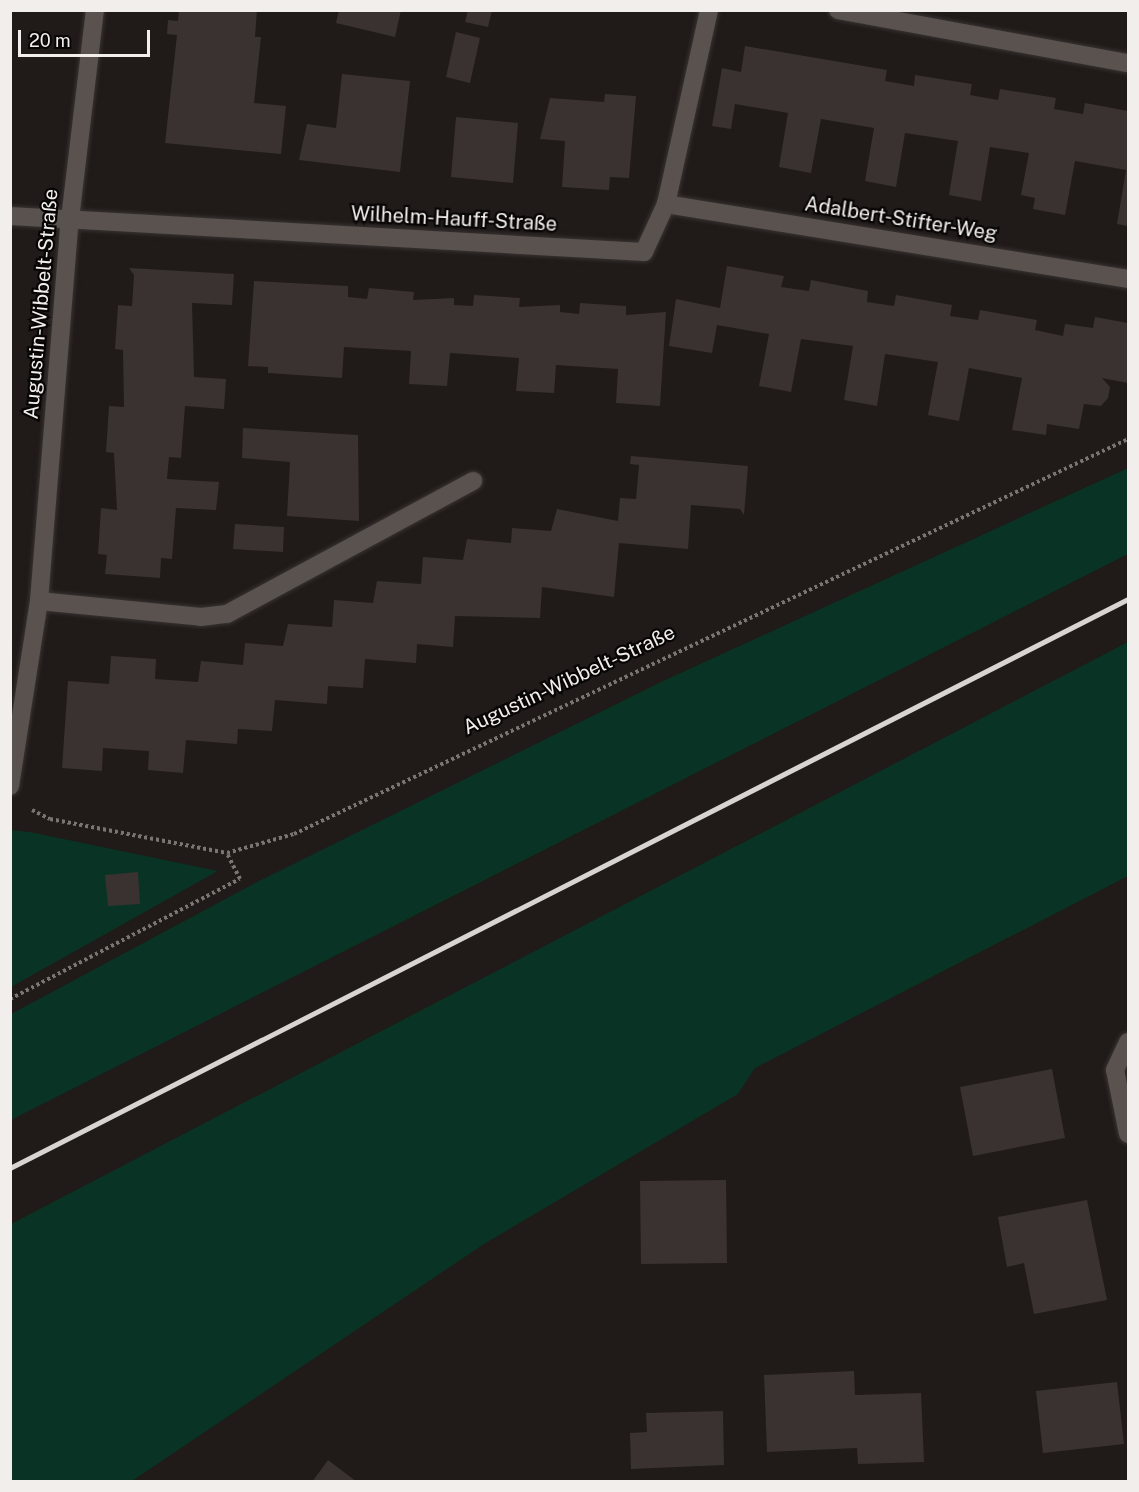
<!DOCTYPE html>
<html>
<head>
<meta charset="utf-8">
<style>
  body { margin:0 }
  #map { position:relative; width:1139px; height:1492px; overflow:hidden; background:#201a18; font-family:"Public Sans",sans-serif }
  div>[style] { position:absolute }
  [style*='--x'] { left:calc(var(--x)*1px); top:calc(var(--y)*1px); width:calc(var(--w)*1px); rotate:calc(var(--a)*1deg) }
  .green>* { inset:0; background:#093324 }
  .building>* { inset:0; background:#393231 }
  .path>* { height:4px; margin-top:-2px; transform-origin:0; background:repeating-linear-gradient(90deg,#7a7573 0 3px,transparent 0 6px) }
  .roads { filter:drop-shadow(0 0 2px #383432) drop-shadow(0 0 2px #383432) }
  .minor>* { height:18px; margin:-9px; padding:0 9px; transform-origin:9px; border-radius:9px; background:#59524f }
  .rail>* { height:4.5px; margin:-2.25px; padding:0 2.25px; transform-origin:2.25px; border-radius:2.25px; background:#d8d4d2 }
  span { translate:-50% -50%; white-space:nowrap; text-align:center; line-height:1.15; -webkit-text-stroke:4.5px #080605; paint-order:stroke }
  .street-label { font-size:20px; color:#f2eeec }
  .frame { position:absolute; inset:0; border:12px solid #f2eeec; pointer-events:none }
  .scale { position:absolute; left:18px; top:30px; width:132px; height:27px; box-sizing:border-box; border:3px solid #f2eeec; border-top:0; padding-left:8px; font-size:18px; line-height:21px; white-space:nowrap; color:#f2eeec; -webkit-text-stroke:4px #080605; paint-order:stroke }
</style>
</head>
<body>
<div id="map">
  <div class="green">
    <i style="clip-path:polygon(1128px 468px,1128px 554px,11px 1120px,11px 1014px,259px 881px,663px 681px)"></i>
    <i style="clip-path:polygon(1128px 642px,1128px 876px,755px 1068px,738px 1094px,484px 1244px,132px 1481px,11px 1481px,11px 1224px)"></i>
    <i style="clip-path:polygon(10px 830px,30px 832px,218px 871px,11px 987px)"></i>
  </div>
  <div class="building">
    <i style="clip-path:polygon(179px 10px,257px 10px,255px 37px,261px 37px,254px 103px,286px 106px,281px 154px,165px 143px,177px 35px,167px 34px,168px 20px,178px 21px)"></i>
    <i style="clip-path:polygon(339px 10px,401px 10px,395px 37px,336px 23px)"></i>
    <i style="clip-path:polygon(468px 10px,492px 10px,488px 27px,465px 22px)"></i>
    <i style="clip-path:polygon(456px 32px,480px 38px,470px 83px,446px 77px)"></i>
    <i style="clip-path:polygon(745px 46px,887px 70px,885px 81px,914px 86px,915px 75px,972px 84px,970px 95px,998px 100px,1000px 89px,1056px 98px,1054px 109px,1083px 114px,1085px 103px,1128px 111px,1128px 226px,1117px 224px,1126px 170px,1075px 161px,1065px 215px,1033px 209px,1035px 198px,1021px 195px,1029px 153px,990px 147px,981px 201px,949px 195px,958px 141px,905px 133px,896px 187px,865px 181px,874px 128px,821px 119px,811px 173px,779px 167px,788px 113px,735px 104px,731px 129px,712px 126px,722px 68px,741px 72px)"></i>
    <i style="clip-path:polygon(342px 74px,410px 81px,400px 172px,299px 160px,307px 124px,336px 128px)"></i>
    <i style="clip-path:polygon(605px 94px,636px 96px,629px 178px,610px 177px,609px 190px,562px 187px,565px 141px,540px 139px,550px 98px,604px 102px)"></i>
    <i style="clip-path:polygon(456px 117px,518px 123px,513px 183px,451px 177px)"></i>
    <i style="clip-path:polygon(727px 266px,784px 276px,781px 287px,809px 291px,811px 280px,868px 291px,867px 302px,894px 306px,896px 295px,952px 305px,950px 316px,978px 320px,980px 310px,1037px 320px,1035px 330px,1063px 336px,1065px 324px,1093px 328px,1095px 317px,1128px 323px,1128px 383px,1102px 378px,1110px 387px,1108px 398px,1101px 406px,1084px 404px,1079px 429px,1047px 424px,1046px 435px,1012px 430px,1022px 378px,969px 368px,959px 421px,928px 415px,938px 362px,885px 354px,877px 406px,844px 400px,853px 346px,801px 339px,791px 392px,759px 386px,769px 334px,717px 325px,712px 353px,669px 346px,676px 299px,720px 308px)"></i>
    <i style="clip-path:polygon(129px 268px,234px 274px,232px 305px,192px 303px,194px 377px,226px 379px,224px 409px,185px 406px,181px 458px,169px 457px,167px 479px,219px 482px,216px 510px,176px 508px,172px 559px,161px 558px,160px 578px,105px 574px,107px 555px,98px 554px,101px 508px,117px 510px,114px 453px,106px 452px,109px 406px,124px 407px,123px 350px,115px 349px,118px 305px,132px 306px,134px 275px)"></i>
    <i style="clip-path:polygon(254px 281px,348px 286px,348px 297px,367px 299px,369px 288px,414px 292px,413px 300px,454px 298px,454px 305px,473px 306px,474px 295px,520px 298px,519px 307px,560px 305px,560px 312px,579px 314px,580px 303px,626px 306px,626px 315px,666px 312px,660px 406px,616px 403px,618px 369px,556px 365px,554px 393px,516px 391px,519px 358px,450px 353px,447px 386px,409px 384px,411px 351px,344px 347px,342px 378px,268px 373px,268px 367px,248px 366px)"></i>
    <i style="clip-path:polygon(243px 428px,358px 435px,359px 521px,287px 516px,290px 462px,242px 458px)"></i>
    <i style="clip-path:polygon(631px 456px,748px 466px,744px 515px,740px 509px,691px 505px,688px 549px,619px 543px,614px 597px,542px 587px,540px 618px,455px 616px,453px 647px,417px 644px,416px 663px,365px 659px,363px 688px,328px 686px,327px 704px,275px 700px,272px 731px,238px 729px,237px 744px,186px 740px,183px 773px,148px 770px,149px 751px,103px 748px,102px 771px,62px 768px,68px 681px,109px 684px,111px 656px,156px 659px,155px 679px,198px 682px,201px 661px,243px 665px,245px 643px,283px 646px,288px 624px,332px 627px,334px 600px,373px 603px,377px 581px,421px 584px,423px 557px,463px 560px,467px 539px,511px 543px,512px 528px,551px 531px,557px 509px,618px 521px,620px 498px,636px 499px,639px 465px,630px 464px)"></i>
    <i style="clip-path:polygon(235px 524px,284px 527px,283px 552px,233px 549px)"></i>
    <i style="clip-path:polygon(138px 872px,140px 904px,108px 906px,105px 875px)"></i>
    <i style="clip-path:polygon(1052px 1069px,1065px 1138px,973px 1156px,960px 1087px)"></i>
    <i style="clip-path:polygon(726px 1180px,727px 1263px,641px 1264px,640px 1181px)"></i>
    <i style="clip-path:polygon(1087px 1200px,1107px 1300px,1034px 1314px,1024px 1263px,1007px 1267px,998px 1217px)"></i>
    <i style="clip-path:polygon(854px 1371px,855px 1395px,921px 1393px,924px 1462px,858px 1464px,857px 1448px,767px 1452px,764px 1375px)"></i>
    <i style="clip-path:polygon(1117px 1382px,1124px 1444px,1043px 1453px,1036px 1391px)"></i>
    <i style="clip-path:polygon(723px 1411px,724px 1465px,631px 1469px,630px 1433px,647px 1432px,646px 1413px)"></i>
    <i style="clip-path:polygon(328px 1460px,357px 1482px,312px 1482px)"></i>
  </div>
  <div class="path">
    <i style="--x:32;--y:810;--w:20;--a:27"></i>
    <i style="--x:50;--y:819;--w:180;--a:10.9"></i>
    <i style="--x:227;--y:853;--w:70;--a:-15.8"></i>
    <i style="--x:294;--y:834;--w:923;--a:-25.34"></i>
    <i style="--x:10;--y:999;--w:259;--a:-27.6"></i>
    <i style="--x:240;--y:879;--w:29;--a:-117"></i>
  </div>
  <div class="roads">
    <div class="minor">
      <i style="--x:838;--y:10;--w:295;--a:10.4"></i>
      <i style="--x:666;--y:204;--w:468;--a:9.2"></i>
      <i style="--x:10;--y:216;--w:635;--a:3.25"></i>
      <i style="--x:644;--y:252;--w:53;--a:-65.4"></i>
      <i style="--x:666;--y:204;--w:199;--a:-77.5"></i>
      <i style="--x:39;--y:601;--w:163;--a:5.6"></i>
      <i style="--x:201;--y:617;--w:26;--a:-7"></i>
      <i style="--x:227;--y:614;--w:280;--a:-28.4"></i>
      <i style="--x:10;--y:786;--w:187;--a:-81.1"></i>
      <i style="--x:39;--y:601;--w:383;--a:-85.4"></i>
      <i style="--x:70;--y:219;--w:210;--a:-83.2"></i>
      <i style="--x:1128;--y:1042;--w:31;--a:115"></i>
      <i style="--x:1115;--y:1070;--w:65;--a:78.5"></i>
    </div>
  </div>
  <div class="rail">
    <i style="--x:10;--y:1168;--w:1254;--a:-26.97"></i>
  </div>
  <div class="street-label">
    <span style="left:454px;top:219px;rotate:3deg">Wilhelm-Hauff-Straße</span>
    <span style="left:901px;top:219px;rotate:9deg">Adalbert-Stifter-Weg</span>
    <span style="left:41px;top:304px;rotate:-85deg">Augustin-Wibbelt-Straße</span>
    <span style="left:569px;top:680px;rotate:-25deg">Augustin-Wibbelt-Straße</span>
  </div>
  <div class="frame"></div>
  <div class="scale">20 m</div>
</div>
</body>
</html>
